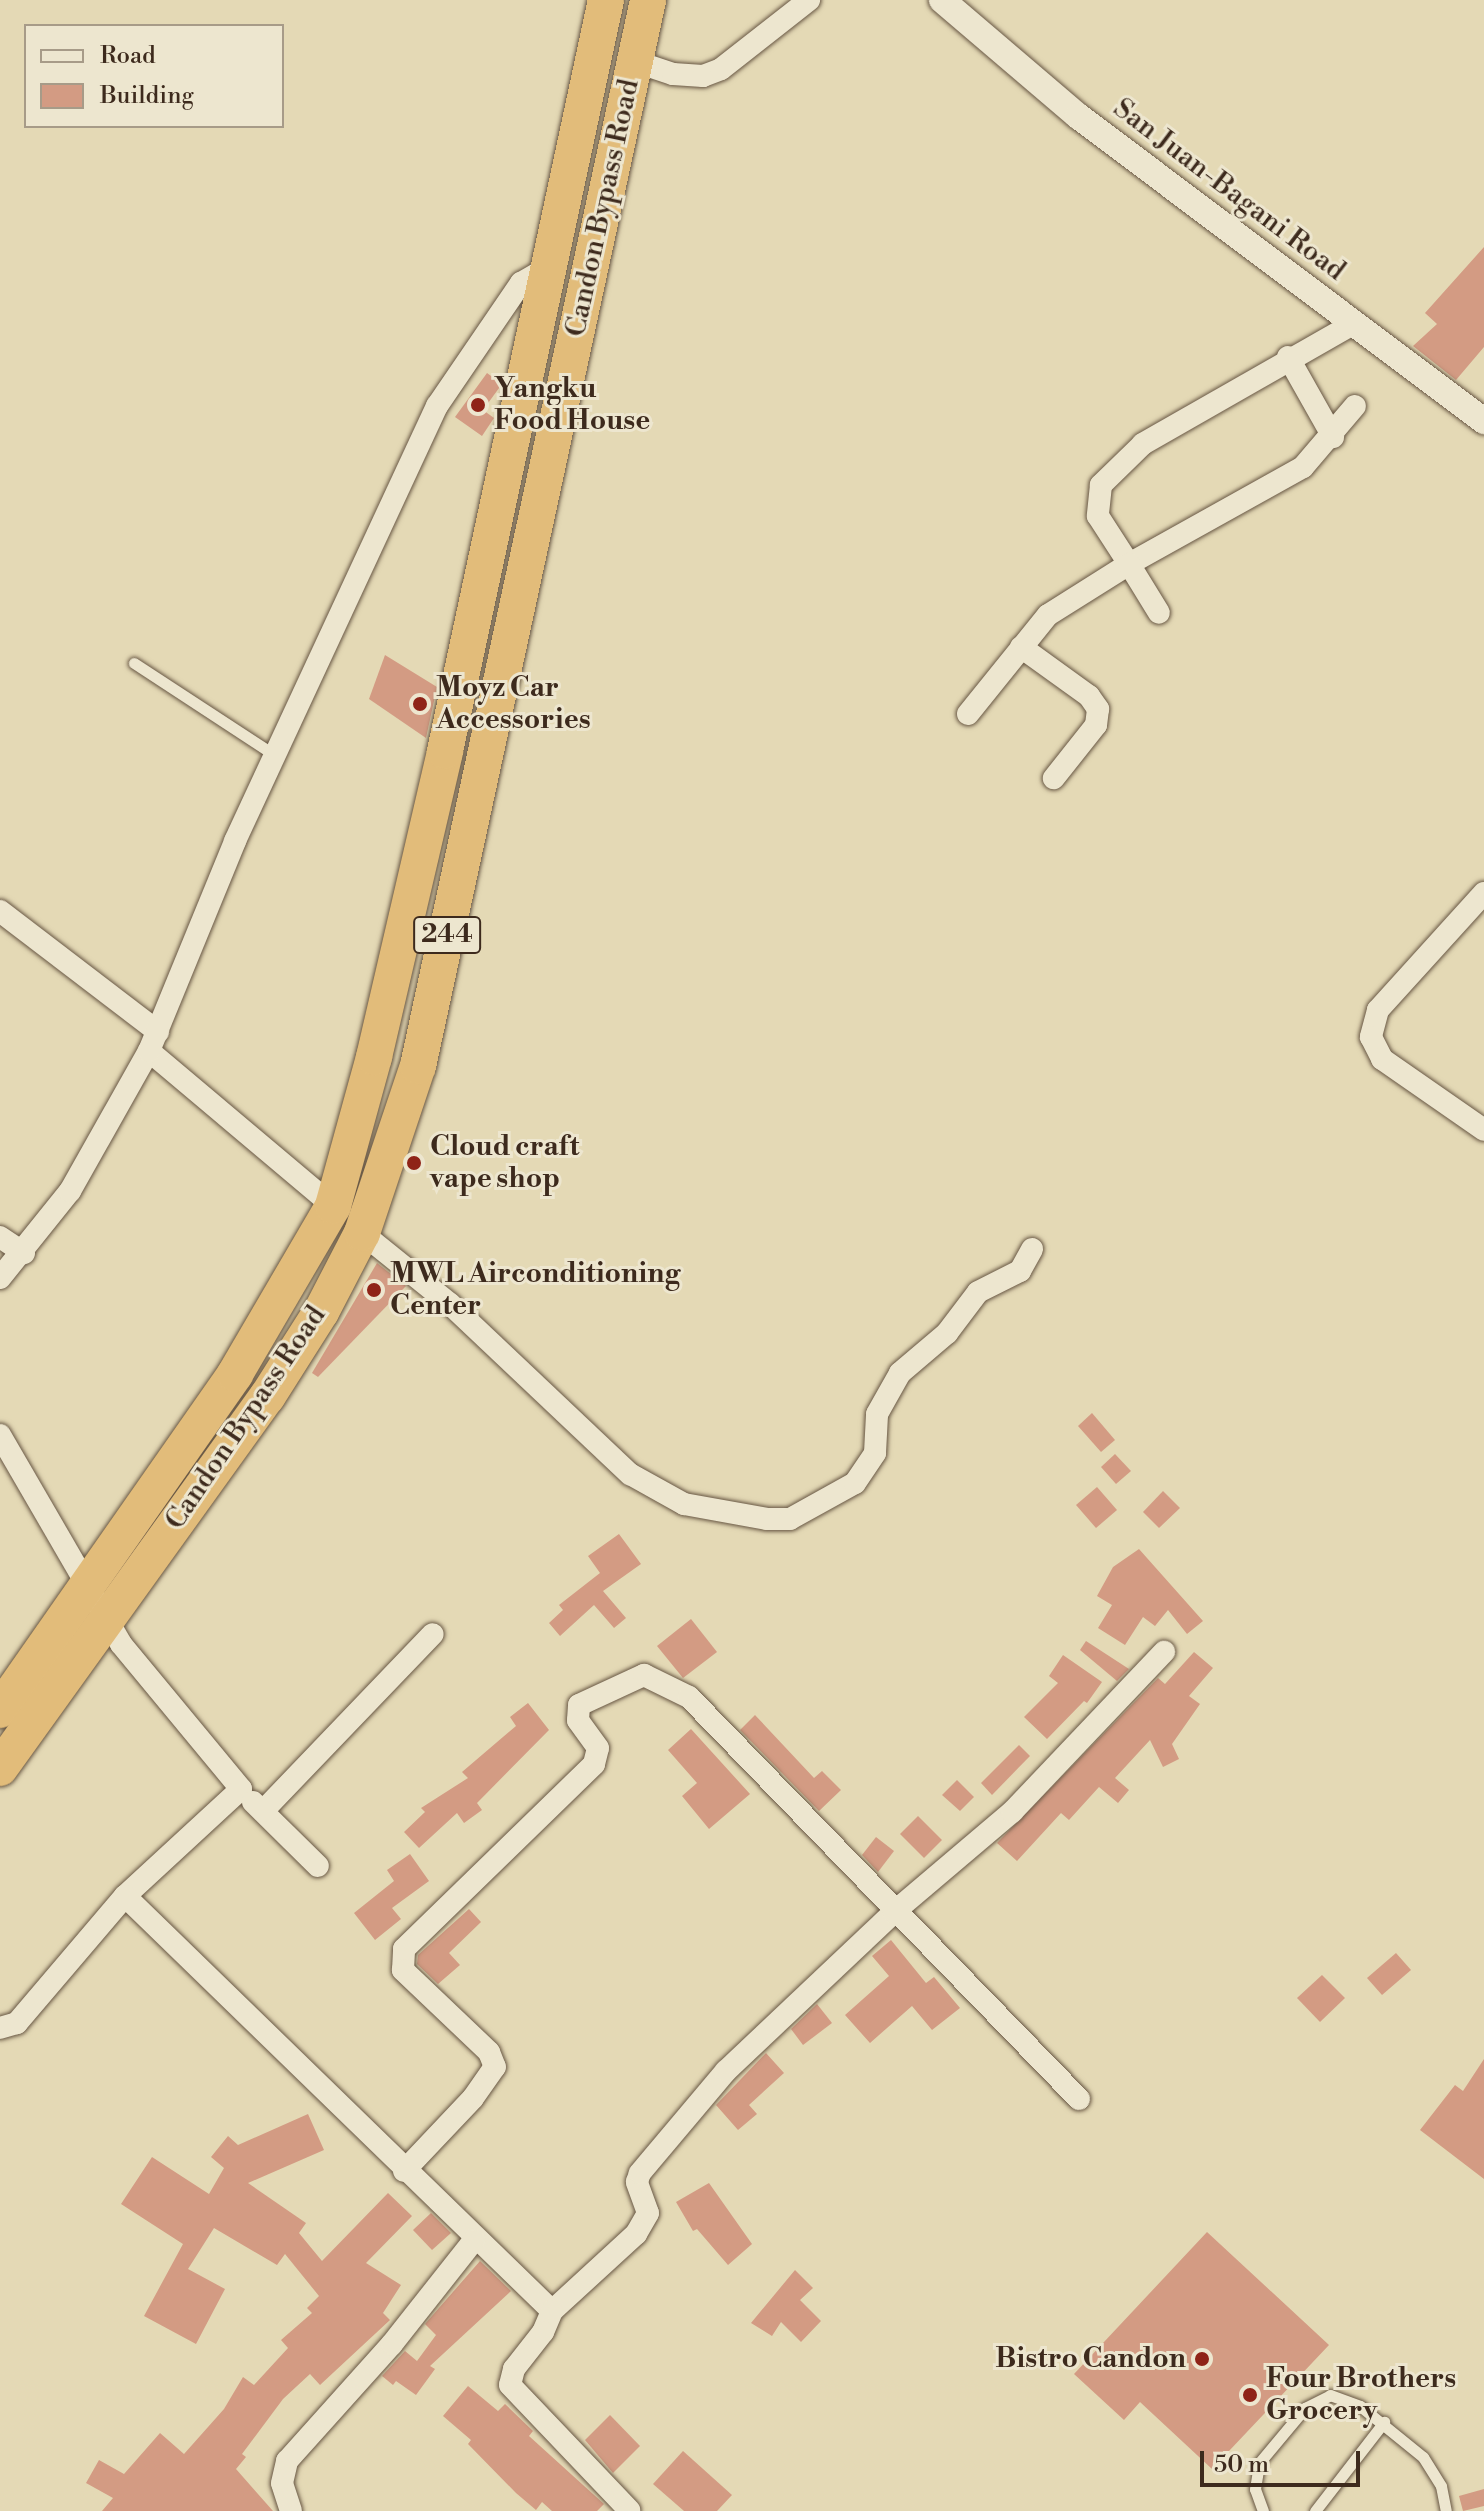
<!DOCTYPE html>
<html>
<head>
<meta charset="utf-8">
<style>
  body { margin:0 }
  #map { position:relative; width:1484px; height:2511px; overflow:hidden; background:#e4d9b5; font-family:"Libre Bodoni",serif }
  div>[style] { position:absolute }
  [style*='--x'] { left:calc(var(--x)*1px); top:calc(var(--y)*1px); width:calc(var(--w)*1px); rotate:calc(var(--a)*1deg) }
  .building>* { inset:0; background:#d39b83 }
  .roads { filter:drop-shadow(0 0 2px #675643) drop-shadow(0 0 2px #675643) }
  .service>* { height:11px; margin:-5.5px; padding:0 5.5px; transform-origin:5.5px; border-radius:5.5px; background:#ede6cf }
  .minor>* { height:22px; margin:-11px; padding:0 11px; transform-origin:11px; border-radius:11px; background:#ede6cf }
  .tertiary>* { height:26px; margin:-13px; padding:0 13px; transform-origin:13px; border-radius:13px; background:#ede6cf }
  .trunk>* { height:36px; margin:-18px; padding:0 18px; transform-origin:18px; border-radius:18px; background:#e2bc7a }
  .dots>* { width:22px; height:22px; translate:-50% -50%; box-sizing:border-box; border:4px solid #ede6cf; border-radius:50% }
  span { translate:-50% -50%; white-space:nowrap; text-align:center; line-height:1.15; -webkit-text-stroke:6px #ede6cf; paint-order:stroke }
  .shield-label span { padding:2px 6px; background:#ede6cf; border:2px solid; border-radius:6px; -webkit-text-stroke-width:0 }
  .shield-label { font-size:26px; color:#3d2a1d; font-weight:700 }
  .street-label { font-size:28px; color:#3d2a1d }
  .poi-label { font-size:28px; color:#3d2a1d; font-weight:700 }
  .left { translate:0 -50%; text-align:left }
  .right { translate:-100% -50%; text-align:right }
  .legend { position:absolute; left:24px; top:24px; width:260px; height:104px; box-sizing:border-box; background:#ede6cf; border:2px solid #a79b88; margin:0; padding:10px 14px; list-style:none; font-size:24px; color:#3d2a1d }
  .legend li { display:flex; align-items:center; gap:16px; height:40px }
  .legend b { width:40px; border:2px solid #a79b88 }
  .scale { position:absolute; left:1200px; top:2451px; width:160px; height:36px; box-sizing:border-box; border:4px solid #3d2a1d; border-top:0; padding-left:10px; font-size:24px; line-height:28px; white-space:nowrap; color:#3d2a1d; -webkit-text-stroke:6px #ede6cf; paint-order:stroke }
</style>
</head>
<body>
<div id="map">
  <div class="building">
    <i style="clip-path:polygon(1484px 247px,1484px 347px,1456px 380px,1413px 346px,1437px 324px,1425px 313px)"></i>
    <i style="clip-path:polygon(487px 373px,502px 384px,483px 410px,494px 418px,482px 436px,455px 417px)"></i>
    <i style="clip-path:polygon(385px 655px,437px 687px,426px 738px,369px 699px)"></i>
    <i style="clip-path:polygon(377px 1263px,406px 1286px,318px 1377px,312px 1373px)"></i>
    <i style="clip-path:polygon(1092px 1413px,1115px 1440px,1101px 1452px,1078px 1426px)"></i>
    <i style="clip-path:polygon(1115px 1454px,1131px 1471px,1116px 1484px,1101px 1467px)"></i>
    <i style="clip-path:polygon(1097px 1487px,1117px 1510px,1096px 1528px,1076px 1505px)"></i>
    <i style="clip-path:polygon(1163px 1491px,1180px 1508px,1159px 1528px,1143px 1512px)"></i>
    <i style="clip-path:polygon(619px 1534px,641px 1564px,603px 1591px,626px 1618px,614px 1628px,594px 1605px,560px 1636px,549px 1623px,563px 1610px,559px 1605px,600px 1573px,588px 1556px)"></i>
    <i style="clip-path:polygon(1139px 1549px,1203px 1621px,1187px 1634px,1168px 1610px,1155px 1626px,1143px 1617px,1125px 1645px,1098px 1628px,1112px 1605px,1097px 1596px,1113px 1567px)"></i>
    <i style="clip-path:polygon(691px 1619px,717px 1652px,683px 1678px,657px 1646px)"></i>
    <i style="clip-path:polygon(1086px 1641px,1129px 1669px,1117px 1681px,1080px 1650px)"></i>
    <i style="clip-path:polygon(1194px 1652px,1213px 1668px,1189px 1696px,1200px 1704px,1172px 1744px,1179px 1759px,1163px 1767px,1150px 1740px,1115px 1778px,1129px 1790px,1118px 1803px,1099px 1787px,1069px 1820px,1061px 1813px,1017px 1861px,997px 1843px,1158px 1678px,1165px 1684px)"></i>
    <i style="clip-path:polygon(1063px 1655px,1102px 1682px,1087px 1703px,1084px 1701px,1047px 1739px,1024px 1717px,1058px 1683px,1049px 1676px)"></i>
    <i style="clip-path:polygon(528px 1703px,549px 1730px,477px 1803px,482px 1810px,464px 1823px,457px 1813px,419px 1848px,404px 1832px,425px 1812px,421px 1808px,468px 1778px,462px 1772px,516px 1726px,510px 1717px)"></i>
    <i style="clip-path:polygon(755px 1715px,814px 1778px,822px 1771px,841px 1790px,819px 1811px,740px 1730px)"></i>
    <i style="clip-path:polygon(691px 1729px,750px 1794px,709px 1829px,682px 1796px,697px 1783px,668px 1750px)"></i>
    <i style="clip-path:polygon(1019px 1745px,1030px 1756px,992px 1795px,981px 1783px)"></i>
    <i style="clip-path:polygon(957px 1780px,974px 1797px,960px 1811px,942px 1795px)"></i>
    <i style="clip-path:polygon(918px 1816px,942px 1840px,924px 1858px,900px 1834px)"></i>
    <i style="clip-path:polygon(876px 1837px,894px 1851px,878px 1872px,862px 1855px)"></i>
    <i style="clip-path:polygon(410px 1854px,429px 1881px,392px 1908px,401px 1919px,375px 1940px,354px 1913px,394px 1881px,387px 1870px)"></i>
    <i style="clip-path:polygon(469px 1909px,481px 1922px,449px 1953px,460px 1965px,438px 1984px,417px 1964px,418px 1955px)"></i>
    <i style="clip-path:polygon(891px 1940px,926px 1983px,934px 1977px,960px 2008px,932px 2030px,912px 2006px,870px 2043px,845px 2015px,889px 1976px,872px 1956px)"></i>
    <i style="clip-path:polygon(1396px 1953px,1411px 1970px,1382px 1995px,1367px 1978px)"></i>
    <i style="clip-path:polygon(1322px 1975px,1345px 1998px,1320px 2022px,1297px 1998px)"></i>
    <i style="clip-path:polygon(817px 2004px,832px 2023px,803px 2045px,791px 2029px)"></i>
    <i style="clip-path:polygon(766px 2053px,784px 2073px,749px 2105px,757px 2114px,738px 2130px,716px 2105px)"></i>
    <i style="clip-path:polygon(1484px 2059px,1484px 2179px,1420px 2130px,1455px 2085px,1463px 2091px)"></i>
    <i style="clip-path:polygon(308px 2114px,324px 2150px,248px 2183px,306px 2223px,299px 2233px,322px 2261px,388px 2193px,412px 2216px,366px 2263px,401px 2285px,383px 2313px,390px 2320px,320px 2385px,310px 2374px,283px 2399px,242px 2454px,246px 2457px,236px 2469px,273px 2511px,102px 2511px,113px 2498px,86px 2483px,99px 2460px,124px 2474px,160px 2433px,184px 2454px,224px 2409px,243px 2377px,254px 2385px,288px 2348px,281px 2340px,312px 2313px,307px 2308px,319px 2296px,285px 2254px,277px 2265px,214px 2228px,188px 2269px,225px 2289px,196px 2344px,144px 2316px,183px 2244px,121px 2204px,152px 2157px,209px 2194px,224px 2168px,211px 2157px,228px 2136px,238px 2145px)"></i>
    <i style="clip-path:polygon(709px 2183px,752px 2244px,728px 2265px,697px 2229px,693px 2231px,676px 2202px)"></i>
    <i style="clip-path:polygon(431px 2213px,451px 2233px,432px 2250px,413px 2230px)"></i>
    <i style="clip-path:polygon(1207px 2232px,1329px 2345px,1212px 2469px,1140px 2402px,1124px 2420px,1074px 2374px)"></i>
    <i style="clip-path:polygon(480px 2261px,511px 2291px,430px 2366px,435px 2369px,416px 2395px,396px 2381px,393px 2385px,382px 2376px,405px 2351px,417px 2361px,436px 2335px,425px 2324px)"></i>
    <i style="clip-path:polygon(795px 2270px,813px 2288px,800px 2300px,821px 2321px,801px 2342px,781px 2322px,772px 2336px,751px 2323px)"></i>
    <i style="clip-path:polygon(468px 2386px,498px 2411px,505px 2404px,533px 2431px,529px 2436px,604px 2504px,597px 2511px,552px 2511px,542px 2502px,536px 2510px,516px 2493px,468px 2444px,471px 2440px,443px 2416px)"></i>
    <i style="clip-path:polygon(610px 2415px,640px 2446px,613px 2473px,585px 2440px)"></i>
    <i style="clip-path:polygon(683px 2451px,732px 2495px,717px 2511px,684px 2511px,653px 2484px)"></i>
    <i style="clip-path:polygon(1484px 2489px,1484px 2506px,1463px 2511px,1459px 2496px)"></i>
  </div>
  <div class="roads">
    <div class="service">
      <i style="--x:134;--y:663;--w:170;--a:33.2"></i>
      <i style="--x:1263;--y:2511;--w:23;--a:-110"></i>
      <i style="--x:1255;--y:2489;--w:26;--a:-81"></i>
      <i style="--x:1259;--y:2463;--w:72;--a:-50.1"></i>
      <i style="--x:1305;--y:2408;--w:28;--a:-27"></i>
      <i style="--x:1330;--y:2395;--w:32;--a:20"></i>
      <i style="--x:1360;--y:2406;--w:81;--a:39"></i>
      <i style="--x:1423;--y:2457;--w:34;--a:58"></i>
      <i style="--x:1441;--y:2486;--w:25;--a:79"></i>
      <i style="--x:1315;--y:2511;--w:113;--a:-52.2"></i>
    </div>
    <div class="minor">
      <i style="--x:634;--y:61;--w:41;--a:18.4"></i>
      <i style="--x:673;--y:74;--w:30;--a:4"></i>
      <i style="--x:703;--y:76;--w:19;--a:-21"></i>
      <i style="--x:721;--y:69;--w:112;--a:-38.1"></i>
      <i style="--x:1353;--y:324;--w:242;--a:150.3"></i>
      <i style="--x:1143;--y:444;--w:59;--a:135.7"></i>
      <i style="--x:1101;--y:485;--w:31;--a:96"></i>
      <i style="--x:1098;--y:516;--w:57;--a:57.1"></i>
      <i style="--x:1129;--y:564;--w:199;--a:-29.1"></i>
      <i style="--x:1303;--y:467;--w:80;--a:-49.6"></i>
      <i style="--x:1288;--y:357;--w:92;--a:60.6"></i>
      <i style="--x:1021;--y:647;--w:84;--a:35.8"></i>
      <i style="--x:1089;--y:696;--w:16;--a:55"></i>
      <i style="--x:1098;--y:709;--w:16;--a:97"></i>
      <i style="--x:1096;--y:725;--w:68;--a:128.4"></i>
      <i style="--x:968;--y:714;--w:127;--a:-51.1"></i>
      <i style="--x:1048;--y:615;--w:96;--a:-32.2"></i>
      <i style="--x:1129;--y:564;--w:57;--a:58.5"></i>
      <i style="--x:1484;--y:893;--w:158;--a:132.2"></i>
      <i style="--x:1378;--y:1010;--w:28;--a:105"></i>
      <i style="--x:1371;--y:1037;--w:25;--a:63"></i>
      <i style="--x:1382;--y:1059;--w:124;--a:34.8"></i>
      <i style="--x:0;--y:911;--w:199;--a:37.4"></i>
      <i style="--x:149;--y:1051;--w:241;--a:40.1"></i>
      <i style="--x:362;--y:1233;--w:113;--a:38.9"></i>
      <i style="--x:450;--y:1304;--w:248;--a:43.4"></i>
      <i style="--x:630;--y:1474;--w:62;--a:29.1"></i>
      <i style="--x:684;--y:1504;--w:84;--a:10.2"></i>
      <i style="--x:767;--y:1519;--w:23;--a:0"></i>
      <i style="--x:790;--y:1519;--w:74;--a:-29"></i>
      <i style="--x:855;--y:1483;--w:36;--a:-56"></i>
      <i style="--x:875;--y:1453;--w:39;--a:-87"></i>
      <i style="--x:877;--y:1414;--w:47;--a:-60.7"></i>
      <i style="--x:900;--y:1373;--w:62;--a:-40.4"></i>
      <i style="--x:947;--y:1333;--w:51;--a:-52.9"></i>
      <i style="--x:978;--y:1292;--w:47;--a:-26.6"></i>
      <i style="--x:1020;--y:1271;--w:25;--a:-61"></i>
      <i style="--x:0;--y:1237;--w:29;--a:34"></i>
      <i style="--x:0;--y:1278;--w:112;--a:-51.2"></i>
      <i style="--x:70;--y:1191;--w:161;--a:-60.6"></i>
      <i style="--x:149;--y:1051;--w:227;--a:-67.7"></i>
      <i style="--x:235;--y:841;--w:480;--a:-65.1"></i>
      <i style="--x:437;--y:406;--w:149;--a:-55.7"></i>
      <i style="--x:521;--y:283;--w:36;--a:-30"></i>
      <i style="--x:0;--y:1435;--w:241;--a:59.9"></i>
      <i style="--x:121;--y:1644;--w:188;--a:50.4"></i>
      <i style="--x:241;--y:1789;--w:158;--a:137.3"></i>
      <i style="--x:125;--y:1896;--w:167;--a:130.4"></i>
      <i style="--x:17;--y:2023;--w:18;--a:164"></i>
      <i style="--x:253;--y:1802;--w:91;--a:44.6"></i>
      <i style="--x:263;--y:1811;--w:245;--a:-46.2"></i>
      <i style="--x:125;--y:1896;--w:595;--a:44.18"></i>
      <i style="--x:552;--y:2311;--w:114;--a:-42.5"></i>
      <i style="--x:636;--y:2234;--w:24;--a:-60"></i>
      <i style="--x:648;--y:2213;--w:33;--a:-110"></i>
      <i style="--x:637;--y:2182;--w:9;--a:-72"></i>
      <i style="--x:640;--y:2173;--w:133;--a:-49.9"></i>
      <i style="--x:726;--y:2071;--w:231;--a:-43.4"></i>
      <i style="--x:894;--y:1912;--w:155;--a:-40.3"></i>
      <i style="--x:1012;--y:1812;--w:221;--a:-46.5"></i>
      <i style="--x:404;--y:2171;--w:100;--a:-46.6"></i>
      <i style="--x:473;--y:2098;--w:38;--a:-55"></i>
      <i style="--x:495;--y:2067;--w:16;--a:-112"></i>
      <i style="--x:489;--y:2052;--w:119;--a:-136.4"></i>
      <i style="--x:403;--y:1970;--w:21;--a:-87"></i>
      <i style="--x:404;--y:1949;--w:265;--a:-44.2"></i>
      <i style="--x:594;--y:1764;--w:16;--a:-76"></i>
      <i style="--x:598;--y:1748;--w:34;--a:-126"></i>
      <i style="--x:578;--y:1720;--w:15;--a:-86"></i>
      <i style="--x:579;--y:1705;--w:72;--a:-24.8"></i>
      <i style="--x:644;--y:1675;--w:50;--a:26.1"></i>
      <i style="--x:689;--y:1697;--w:560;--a:45.87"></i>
      <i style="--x:552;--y:2311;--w:23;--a:113"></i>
      <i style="--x:543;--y:2332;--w:47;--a:128.1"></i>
      <i style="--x:514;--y:2369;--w:16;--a:104"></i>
      <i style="--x:510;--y:2385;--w:173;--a:46.4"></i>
      <i style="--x:291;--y:2511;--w:29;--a:-108"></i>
      <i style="--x:282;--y:2483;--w:23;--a:-77"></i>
      <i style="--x:287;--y:2461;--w:157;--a:-48.1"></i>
      <i style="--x:392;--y:2344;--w:132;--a:-51.7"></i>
    </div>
    <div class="tertiary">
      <i style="--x:942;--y:0;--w:179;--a:40.5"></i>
      <i style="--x:1078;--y:116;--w:508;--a:36.92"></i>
    </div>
    <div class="trunk">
      <i style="--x:0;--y:1710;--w:410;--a:-55"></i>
      <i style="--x:235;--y:1374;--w:194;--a:-59.7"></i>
      <i style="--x:333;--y:1206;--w:155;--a:-74.6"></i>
      <i style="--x:374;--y:1057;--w:314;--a:-76.9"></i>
      <i style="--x:445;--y:751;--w:768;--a:-77.9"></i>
      <i style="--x:0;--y:1768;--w:457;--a:-54.3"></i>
      <i style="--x:267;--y:1397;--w:101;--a:-57.6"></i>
      <i style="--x:321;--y:1312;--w:89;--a:-62.6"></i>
      <i style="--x:362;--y:1233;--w:176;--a:-71.5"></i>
      <i style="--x:418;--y:1066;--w:1091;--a:-77.82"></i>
    </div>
  </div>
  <div class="dots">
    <i style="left:478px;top:405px;background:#8f2418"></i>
    <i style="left:420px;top:704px;background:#8f2418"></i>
    <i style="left:414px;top:1163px;background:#8f2418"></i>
    <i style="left:374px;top:1290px;background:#8f2418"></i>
    <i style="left:1202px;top:2359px;background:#8f2418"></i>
    <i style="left:1250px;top:2395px;background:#8f2418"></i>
  </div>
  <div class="shield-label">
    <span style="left:447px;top:935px">244</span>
  </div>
  <div class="street-label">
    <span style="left:1229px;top:190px;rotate:37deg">San Juan-Bagani Road</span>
    <span style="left:603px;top:208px;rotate:-78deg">Candon Bypass Road</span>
    <span style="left:246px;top:1418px;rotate:-56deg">Candon Bypass Road</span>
  </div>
  <div class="poi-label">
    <span class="left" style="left:494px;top:405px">Yangku<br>Food House</span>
    <span class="left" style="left:436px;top:704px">Moyz Car<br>Accessories</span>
    <span class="left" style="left:430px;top:1163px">Cloud craft<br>vape shop</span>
    <span class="left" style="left:390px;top:1290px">MWL Airconditioning<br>Center</span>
    <span class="right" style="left:1186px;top:2359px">Bistro Candon</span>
    <span class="left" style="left:1266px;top:2395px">Four Brothers<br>Grocery</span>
  </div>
  <ul class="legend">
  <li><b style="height:10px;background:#ede6cf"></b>Road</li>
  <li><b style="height:22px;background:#d39b83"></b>Building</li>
  </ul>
  <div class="scale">50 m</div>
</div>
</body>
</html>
